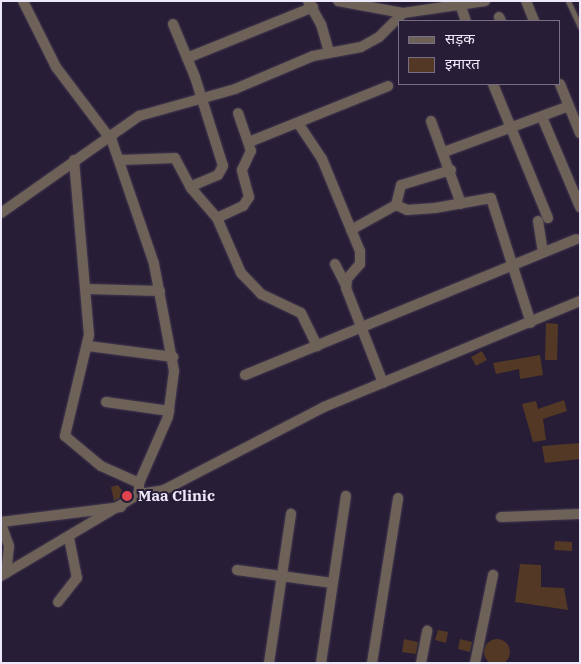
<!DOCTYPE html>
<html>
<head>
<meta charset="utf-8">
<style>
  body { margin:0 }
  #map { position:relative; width:581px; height:664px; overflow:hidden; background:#271d36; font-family:"IBM Plex Serif","Noto Sans Devanagari",serif }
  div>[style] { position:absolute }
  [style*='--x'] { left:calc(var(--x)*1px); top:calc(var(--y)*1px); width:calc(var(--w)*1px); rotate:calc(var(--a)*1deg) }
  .building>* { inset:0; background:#523825 }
  .round { border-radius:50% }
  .roads { filter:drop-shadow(0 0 1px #433a51) drop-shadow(0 0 1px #433a51) }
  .lane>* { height:5px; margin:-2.5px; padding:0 2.5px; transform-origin:2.5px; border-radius:2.5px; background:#6e6158 }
  .street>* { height:10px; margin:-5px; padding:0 5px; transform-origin:5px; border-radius:5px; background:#6e6158 }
  .dots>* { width:14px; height:14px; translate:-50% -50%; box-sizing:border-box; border:2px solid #271d36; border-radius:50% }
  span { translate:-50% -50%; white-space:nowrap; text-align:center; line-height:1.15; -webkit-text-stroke:4px #271d36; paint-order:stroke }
  .poi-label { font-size:15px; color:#eee9fa; font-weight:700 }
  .left { translate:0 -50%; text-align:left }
  .frame { position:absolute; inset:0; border:2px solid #eee9fa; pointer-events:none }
  .legend { position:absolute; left:398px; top:20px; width:162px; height:65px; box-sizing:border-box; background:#271d36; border:1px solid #776f84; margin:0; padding:6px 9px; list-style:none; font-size:15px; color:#eee9fa }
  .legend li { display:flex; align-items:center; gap:10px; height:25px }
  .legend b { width:25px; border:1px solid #776f84 }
</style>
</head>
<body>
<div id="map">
  <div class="building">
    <i style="clip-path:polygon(546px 323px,558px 324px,557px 360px,545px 360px)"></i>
    <i style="clip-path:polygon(482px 351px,487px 360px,476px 366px,471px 357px)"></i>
    <i style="clip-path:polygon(540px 355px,543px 375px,520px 379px,519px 369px,496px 374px,493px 363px)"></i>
    <i style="clip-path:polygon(564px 400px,567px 411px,543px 419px,546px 440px,533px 442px,522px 404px,536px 401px,538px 409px)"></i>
    <i style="clip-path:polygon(580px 443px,580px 459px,545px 463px,542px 446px)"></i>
    <i style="clip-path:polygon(118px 485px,125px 495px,114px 501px,111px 487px)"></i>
    <i style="clip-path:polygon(555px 541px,572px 542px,572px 551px,554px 550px)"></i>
    <i style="clip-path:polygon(520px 564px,541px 565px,541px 587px,564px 588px,568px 610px,515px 602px)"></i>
    <i style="clip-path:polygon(438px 630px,448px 632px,446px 643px,435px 640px)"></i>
    <i style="clip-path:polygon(404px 639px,418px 642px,416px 654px,402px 652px)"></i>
    <i style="clip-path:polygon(460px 639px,472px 642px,470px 652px,458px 649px)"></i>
    <i class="round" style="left:484px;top:639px;width:26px;height:26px"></i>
  </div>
  <div class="roads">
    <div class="lane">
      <i style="--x:568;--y:1;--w:29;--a:65"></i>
    </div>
    <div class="street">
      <i style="--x:23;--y:1;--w:74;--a:63.4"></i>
      <i style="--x:56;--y:67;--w:93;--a:52.9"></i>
      <i style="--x:112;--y:141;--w:130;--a:71.1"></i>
      <i style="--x:154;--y:264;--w:109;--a:79.4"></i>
      <i style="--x:174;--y:371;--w:46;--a:97.4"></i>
      <i style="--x:168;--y:417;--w:72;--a:113.7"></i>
      <i style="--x:139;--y:483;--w:11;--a:90"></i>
      <i style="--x:139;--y:494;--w:25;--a:-9"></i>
      <i style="--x:164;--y:490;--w:180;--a:-27.4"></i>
      <i style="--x:324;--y:407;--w:277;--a:-22.5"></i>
      <i style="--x:308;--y:1;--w:26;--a:61"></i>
      <i style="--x:321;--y:24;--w:29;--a:74"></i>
      <i style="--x:338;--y:1;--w:66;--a:10.5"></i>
      <i style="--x:403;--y:13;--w:83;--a:-8.3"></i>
      <i style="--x:526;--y:1;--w:22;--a:68"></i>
      <i style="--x:460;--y:4;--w:18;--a:71"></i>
      <i style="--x:499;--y:17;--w:4;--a:63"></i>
      <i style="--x:173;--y:24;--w:57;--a:67.5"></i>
      <i style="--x:195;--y:77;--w:93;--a:72.5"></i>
      <i style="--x:223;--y:166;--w:10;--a:119"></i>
      <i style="--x:218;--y:175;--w:30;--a:157"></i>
      <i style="--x:187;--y:58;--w:136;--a:-22"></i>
      <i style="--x:493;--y:84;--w:145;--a:67.7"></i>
      <i style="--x:560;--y:84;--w:53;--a:67.8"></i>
      <i style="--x:542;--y:117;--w:98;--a:67.1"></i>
      <i style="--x:431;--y:121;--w:88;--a:70.1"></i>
      <i style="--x:298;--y:123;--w:43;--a:56.3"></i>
      <i style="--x:322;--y:159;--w:100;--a:67.6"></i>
      <i style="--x:360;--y:251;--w:13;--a:90"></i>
      <i style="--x:360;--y:264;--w:20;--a:131"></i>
      <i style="--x:347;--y:279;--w:9;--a:96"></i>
      <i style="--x:346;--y:288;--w:102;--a:68.7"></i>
      <i style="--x:249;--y:142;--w:150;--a:-21.9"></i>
      <i style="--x:444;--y:152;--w:133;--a:-20.2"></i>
      <i style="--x:74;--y:160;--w:176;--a:85.1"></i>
      <i style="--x:89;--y:335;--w:104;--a:103.4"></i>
      <i style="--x:65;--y:436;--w:47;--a:39.8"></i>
      <i style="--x:101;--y:466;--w:42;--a:24.1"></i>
      <i style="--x:120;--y:160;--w:55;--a:-2.1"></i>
      <i style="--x:175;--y:158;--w:34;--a:62"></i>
      <i style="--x:191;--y:188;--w:40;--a:49"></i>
      <i style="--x:217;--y:218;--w:60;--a:66.4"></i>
      <i style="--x:241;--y:273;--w:29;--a:46"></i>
      <i style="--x:261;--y:294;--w:44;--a:25.4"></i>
      <i style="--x:301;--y:313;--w:37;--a:64"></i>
      <i style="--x:451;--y:170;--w:52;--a:163.3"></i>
      <i style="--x:401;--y:185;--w:21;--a:104"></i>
      <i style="--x:396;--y:205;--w:12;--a:24"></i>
      <i style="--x:407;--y:210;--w:28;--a:-4"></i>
      <i style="--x:435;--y:208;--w:57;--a:-10.1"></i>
      <i style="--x:491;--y:198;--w:131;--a:72.3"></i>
      <i style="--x:1;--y:213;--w:169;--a:-35.1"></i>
      <i style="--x:139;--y:116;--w:100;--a:-15.7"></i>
      <i style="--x:235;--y:89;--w:85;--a:-22.9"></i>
      <i style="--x:313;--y:56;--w:49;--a:-10.6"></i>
      <i style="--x:361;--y:47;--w:21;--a:-29"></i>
      <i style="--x:379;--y:37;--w:34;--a:-45"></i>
      <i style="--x:217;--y:218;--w:29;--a:-25"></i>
      <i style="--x:243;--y:206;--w:11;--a:-56"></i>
      <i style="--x:249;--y:197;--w:28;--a:-105"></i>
      <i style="--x:242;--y:170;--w:21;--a:-65"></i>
      <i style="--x:251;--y:151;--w:40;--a:-108.9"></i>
      <i style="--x:538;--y:221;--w:31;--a:81"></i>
      <i style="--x:351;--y:230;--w:51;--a:-29.1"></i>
      <i style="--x:335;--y:264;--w:25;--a:63"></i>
      <i style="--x:87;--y:289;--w:73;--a:1.6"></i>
      <i style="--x:88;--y:346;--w:86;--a:7.4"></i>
      <i style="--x:245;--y:375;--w:358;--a:-22.3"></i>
      <i style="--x:106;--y:402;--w:64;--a:8.1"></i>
      <i style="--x:501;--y:517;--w:79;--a:-2.2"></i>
      <i style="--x:1;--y:522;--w:121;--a:-7.1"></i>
      <i style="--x:1;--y:524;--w:23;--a:70"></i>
      <i style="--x:9;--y:546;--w:27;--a:96"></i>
      <i style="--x:237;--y:570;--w:96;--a:7.8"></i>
      <i style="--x:1;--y:576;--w:161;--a:-30.7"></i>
      <i style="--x:58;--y:602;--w:31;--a:-52"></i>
      <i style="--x:77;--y:578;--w:41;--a:-101.3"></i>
      <i style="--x:269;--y:663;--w:151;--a:-81.6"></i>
      <i style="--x:321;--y:663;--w:169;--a:-81.5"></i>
      <i style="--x:372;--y:663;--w:167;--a:-81"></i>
      <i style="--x:421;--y:663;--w:33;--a:-79"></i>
      <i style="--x:475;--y:663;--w:90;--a:-78.4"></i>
    </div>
  </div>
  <div class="dots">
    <i style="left:127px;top:496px;background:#e0444e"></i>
  </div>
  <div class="poi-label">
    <span class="left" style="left:138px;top:496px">Maa Clinic</span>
  </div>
  <div class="frame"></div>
  <ul class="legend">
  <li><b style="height:6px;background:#6e6158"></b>सड़क</li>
  <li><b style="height:14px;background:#523825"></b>इमारत</li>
  </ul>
</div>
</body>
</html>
